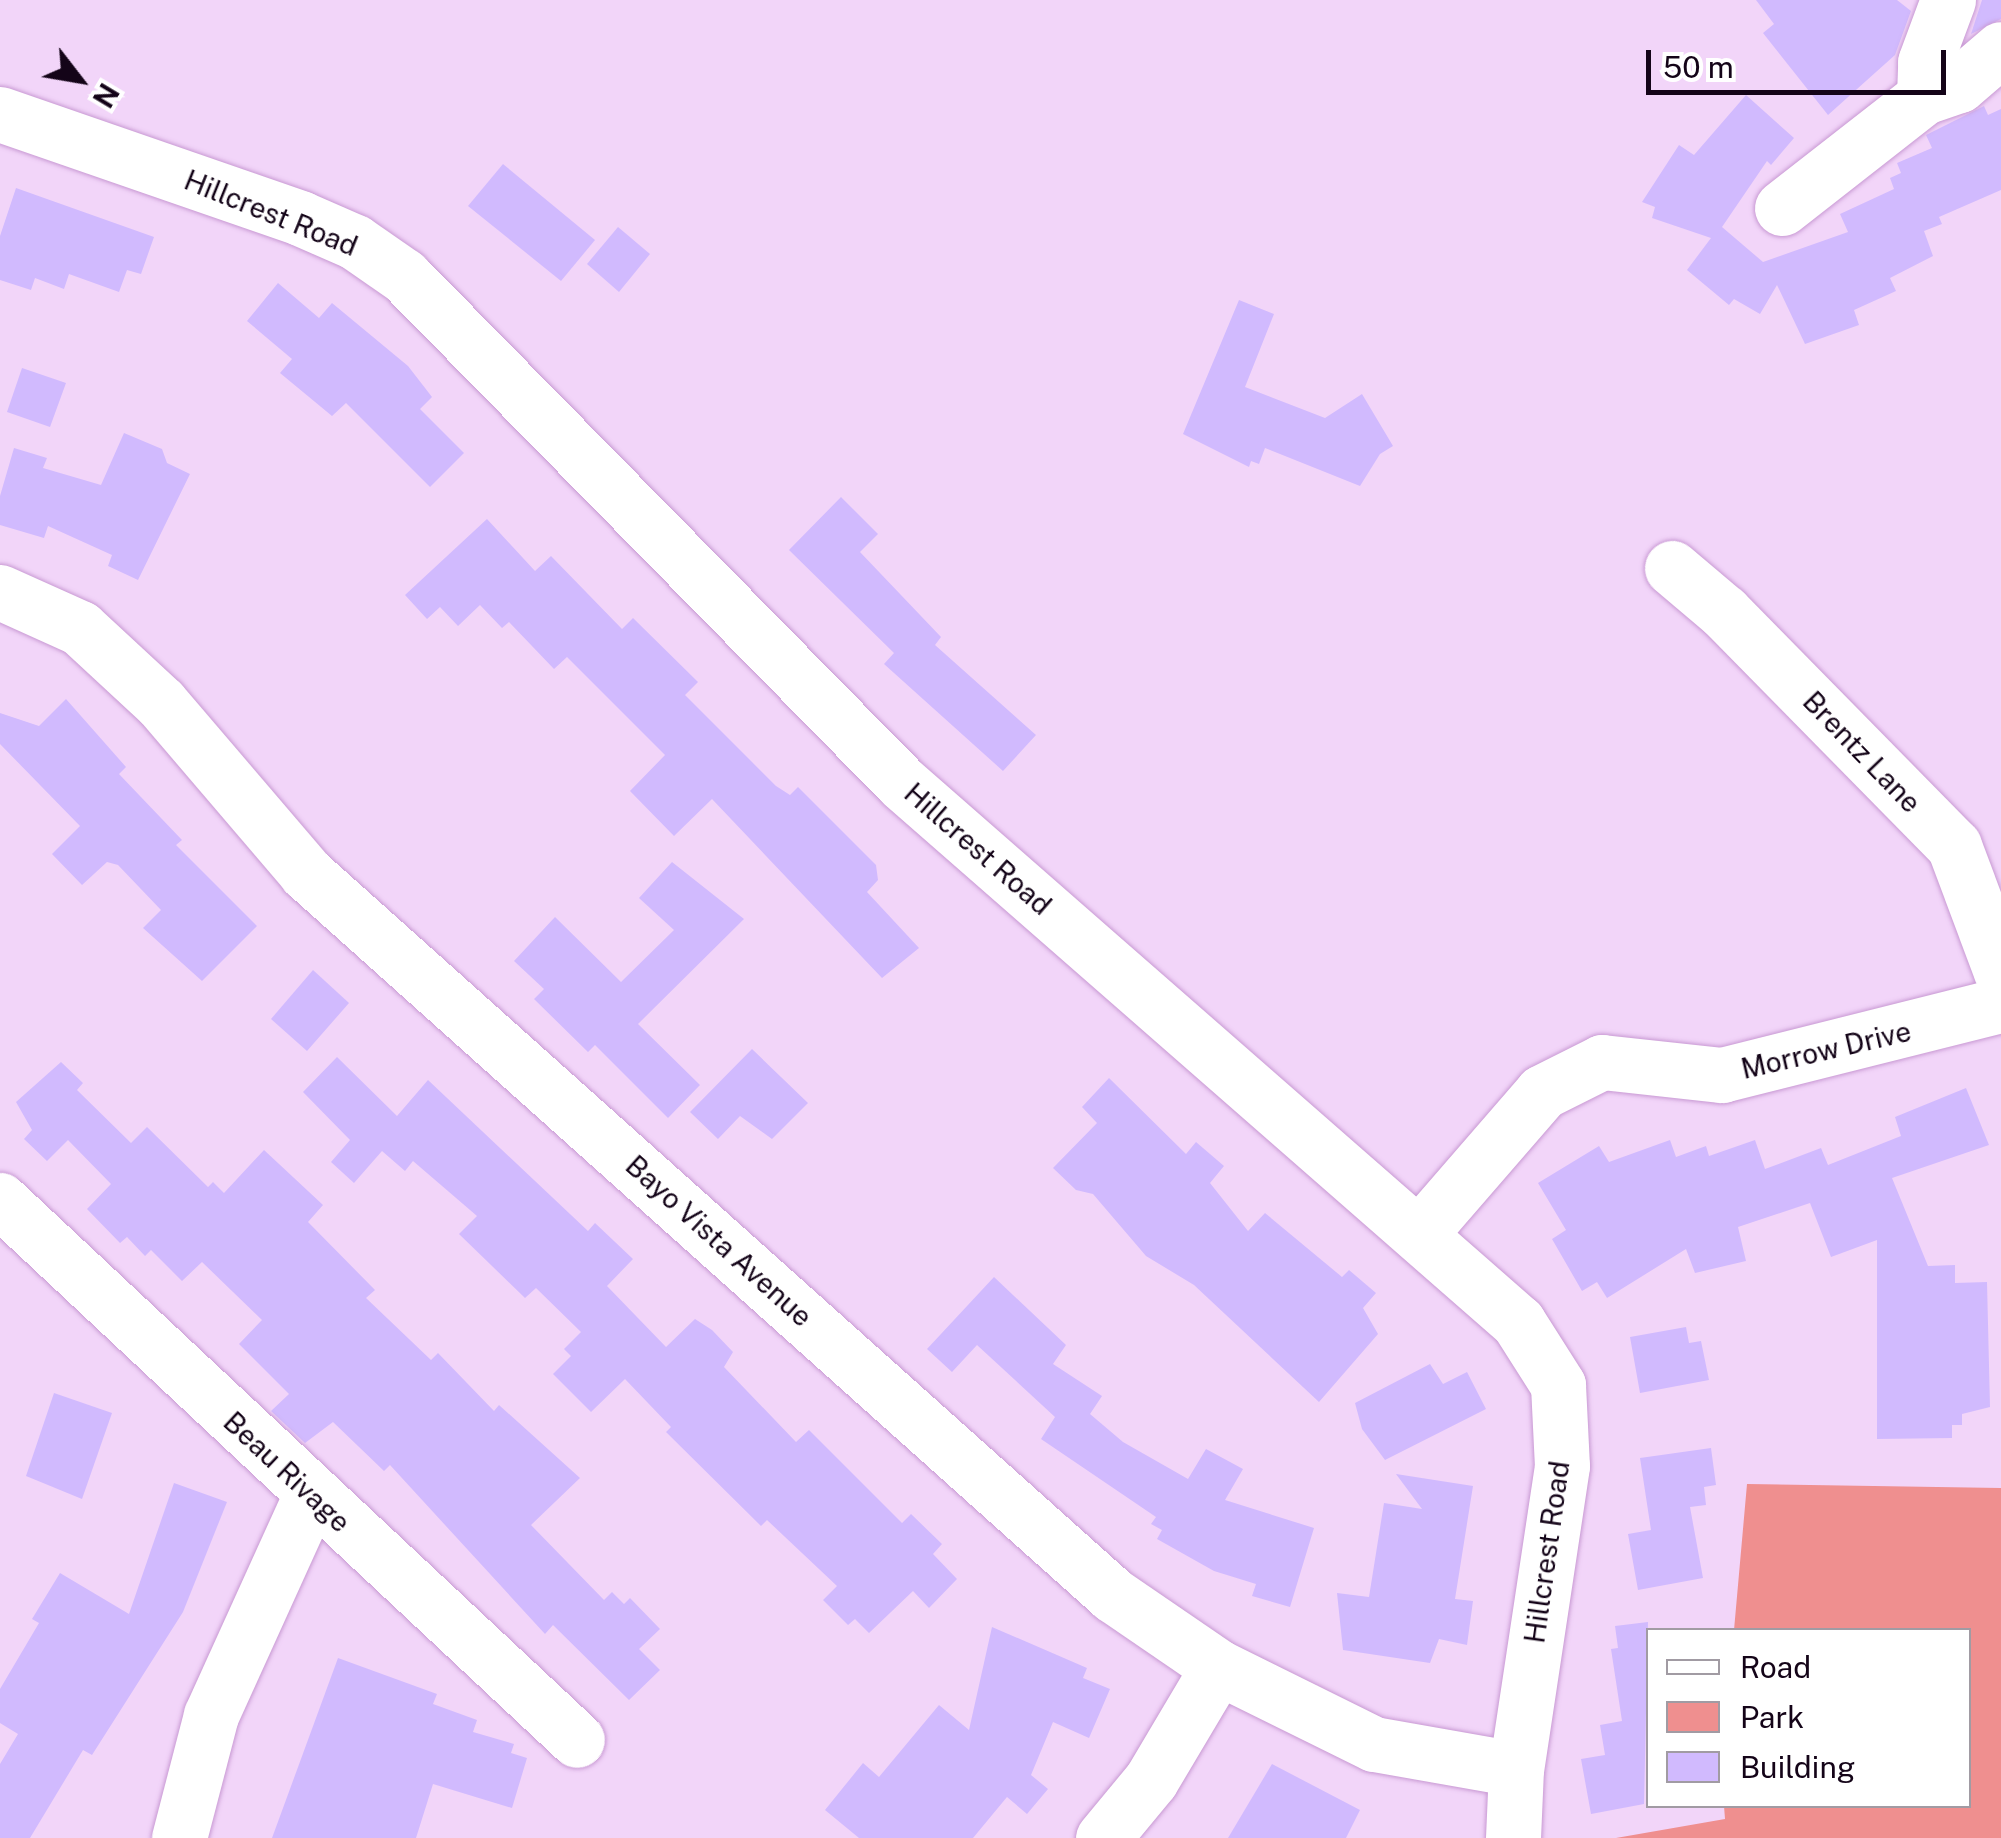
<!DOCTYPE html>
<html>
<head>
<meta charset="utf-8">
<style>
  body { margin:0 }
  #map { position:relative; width:2001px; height:1838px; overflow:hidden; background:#f2d5f9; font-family:"Public Sans",sans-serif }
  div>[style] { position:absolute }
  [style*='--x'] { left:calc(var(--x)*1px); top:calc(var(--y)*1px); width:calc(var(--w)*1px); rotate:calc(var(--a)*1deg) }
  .green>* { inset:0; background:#ef8f8f }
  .building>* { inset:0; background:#d1bafe }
  .roads { filter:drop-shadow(0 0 2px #c899d3) drop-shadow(0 0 2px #c899d3) }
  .minor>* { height:55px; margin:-27.5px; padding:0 27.5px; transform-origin:27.5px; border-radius:27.5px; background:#fff }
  span { translate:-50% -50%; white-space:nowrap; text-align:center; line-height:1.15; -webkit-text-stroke:9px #fff; paint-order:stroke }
  .street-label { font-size:28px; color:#140418 }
  .legend { position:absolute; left:1646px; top:1628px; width:325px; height:180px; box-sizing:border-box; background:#fff; border:2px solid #a19ba3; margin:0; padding:12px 18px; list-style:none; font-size:30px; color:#140418 }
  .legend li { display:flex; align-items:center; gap:20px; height:50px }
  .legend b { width:50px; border:2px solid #a19ba3 }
  .north { position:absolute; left:30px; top:30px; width:100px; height:100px; -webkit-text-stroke:8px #fff; paint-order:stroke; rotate:121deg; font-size:28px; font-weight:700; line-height:40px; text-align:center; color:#140418 }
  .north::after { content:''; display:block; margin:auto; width:35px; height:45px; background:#140418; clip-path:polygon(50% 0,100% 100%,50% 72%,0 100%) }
  .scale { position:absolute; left:1646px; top:50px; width:300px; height:45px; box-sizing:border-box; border:5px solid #140418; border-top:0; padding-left:12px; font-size:30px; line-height:35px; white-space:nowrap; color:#140418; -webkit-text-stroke:8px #fff; paint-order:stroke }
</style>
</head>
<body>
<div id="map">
  <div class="green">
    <i style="clip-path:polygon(1747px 1484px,2001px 1488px,2001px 1838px,1616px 1838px,1725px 1819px,1724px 1806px,1968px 1806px,1968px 1630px,1734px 1630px)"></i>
  </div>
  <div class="building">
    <i style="clip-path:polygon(1756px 0,1897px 0,1911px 11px,1895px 55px,1828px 115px,1763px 33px,1774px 24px)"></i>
    <i style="clip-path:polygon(1982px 0,2001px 0,2001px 19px,1971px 34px)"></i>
    <i style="clip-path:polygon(1746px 95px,1794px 138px,1771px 165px,1767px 161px,1722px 227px,1763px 262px,1848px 232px,1840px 214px,1894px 189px,1890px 178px,1901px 173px,1897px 163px,1932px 148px,1926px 135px,1984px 106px,1988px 115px,2001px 109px,2001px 190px,1939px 217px,1942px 224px,1924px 231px,1933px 256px,1890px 278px,1896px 291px,1854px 310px,1859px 325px,1805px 344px,1777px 285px,1760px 314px,1734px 299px,1729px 305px,1687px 270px,1711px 238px,1652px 218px,1655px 207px,1642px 202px,1679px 145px,1694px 155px)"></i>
    <i style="clip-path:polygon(503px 164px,595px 240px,561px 281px,468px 206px)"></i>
    <i style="clip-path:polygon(16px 188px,154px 237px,141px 274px,127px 270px,119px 292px,69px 274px,64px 289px,35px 278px,31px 290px,0 280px,0 236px)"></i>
    <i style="clip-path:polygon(618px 227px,650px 254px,619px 292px,587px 264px)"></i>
    <i style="clip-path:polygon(278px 283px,319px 318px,332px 303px,408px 366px,432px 397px,420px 409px,464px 453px,430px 487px,346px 403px,332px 416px,280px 373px,292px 359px,247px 321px)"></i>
    <i style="clip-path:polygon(1239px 300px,1274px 314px,1245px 387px,1325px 418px,1362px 394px,1393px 446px,1380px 454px,1360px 486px,1265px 448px,1259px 464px,1251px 461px,1249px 467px,1183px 434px)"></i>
    <i style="clip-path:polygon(22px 368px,66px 383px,50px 427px,7px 412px)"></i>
    <i style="clip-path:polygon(124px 433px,162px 449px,167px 463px,190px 474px,138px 580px,108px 566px,112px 555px,48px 526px,44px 538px,0 525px,0 496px,14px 448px,47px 458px,43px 468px,101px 485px)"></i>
    <i style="clip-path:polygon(841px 497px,878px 534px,860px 552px,941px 637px,935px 645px,1036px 735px,1003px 771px,884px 664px,894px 653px,789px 550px)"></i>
    <i style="clip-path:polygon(487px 519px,535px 571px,551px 556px,622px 629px,633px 618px,698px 682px,685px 695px,776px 786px,790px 795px,798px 787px,876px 865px,878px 880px,867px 892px,919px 948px,882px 978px,712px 799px,674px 836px,630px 791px,665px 755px,567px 657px,554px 669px,509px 622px,502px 628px,480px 605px,458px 626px,440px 607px,427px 619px,405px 595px)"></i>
    <i style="clip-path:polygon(66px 699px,126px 767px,119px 774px,182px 840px,176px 845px,257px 926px,202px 981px,143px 928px,161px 910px,118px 865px,107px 862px,82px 885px,52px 854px,80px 826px,0 744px,0 713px,39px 726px)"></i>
    <i style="clip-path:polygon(672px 862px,744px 919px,638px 1024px,700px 1085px,668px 1118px,595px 1045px,588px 1052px,534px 999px,544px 989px,514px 961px,555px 917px,621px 982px,674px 930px,639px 898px)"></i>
    <i style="clip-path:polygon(313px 970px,349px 1003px,307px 1051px,271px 1019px)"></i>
    <i style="clip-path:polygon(752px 1049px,808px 1103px,772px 1139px,740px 1116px,718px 1139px,690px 1112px)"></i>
    <i style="clip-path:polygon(337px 1057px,397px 1116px,428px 1080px,588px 1231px,595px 1223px,633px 1259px,607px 1286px,666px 1347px,695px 1319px,712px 1330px,733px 1352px,724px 1367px,796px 1442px,809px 1430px,902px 1523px,911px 1514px,942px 1544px,933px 1554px,957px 1579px,929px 1608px,913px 1591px,869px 1633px,855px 1619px,848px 1625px,823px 1600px,837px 1586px,767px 1520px,761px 1526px,666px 1432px,671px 1427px,625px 1379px,591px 1412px,553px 1374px,571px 1356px,564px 1349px,581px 1332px,536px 1288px,525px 1298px,459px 1234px,477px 1216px,413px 1161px,405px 1171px,382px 1151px,354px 1183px,331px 1162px,350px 1140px,303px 1092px)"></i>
    <i style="clip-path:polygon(61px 1062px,83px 1083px,77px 1090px,131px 1143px,147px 1127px,208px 1187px,213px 1182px,224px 1193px,264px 1150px,323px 1205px,308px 1222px,375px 1290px,366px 1298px,431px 1360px,438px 1353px,494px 1411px,499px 1405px,580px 1478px,531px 1525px,604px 1600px,612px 1592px,624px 1604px,630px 1598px,660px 1629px,639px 1649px,660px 1670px,629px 1700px,553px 1625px,545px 1634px,390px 1465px,384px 1471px,333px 1422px,305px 1443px,271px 1411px,289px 1394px,239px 1344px,262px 1320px,202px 1262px,182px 1281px,151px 1250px,145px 1256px,127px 1237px,120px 1243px,87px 1209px,111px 1184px,68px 1140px,47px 1161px,24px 1139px,32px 1130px,16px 1102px)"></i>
    <i style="clip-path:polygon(1109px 1078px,1186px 1154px,1196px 1142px,1224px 1166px,1210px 1183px,1248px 1231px,1265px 1213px,1342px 1277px,1349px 1270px,1376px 1293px,1363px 1308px,1378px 1334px,1319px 1402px,1194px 1285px,1146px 1256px,1093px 1194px,1076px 1190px,1053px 1168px,1097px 1123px,1082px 1107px)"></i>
    <i style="clip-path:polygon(1966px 1088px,1989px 1145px,1892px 1178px,1928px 1266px,1955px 1265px,1955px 1283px,1987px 1282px,1990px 1407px,1962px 1414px,1962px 1425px,1952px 1425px,1952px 1438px,1877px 1439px,1877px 1240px,1831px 1257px,1810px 1203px,1738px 1227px,1746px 1261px,1695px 1273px,1686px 1249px,1607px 1298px,1597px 1282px,1582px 1291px,1552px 1239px,1566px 1230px,1538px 1183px,1599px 1146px,1609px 1162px,1670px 1140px,1676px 1157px,1706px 1146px,1709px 1156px,1755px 1140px,1765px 1169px,1821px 1148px,1828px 1165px,1901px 1136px,1895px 1117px)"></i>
    <i style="clip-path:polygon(994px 1277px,1066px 1345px,1053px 1364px,1102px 1396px,1090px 1414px,1123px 1442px,1188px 1479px,1206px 1449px,1243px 1469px,1225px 1500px,1314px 1528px,1290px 1607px,1252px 1596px,1256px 1584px,1214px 1571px,1157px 1539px,1162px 1530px,1151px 1524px,1156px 1517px,1041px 1439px,1055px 1417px,977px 1345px,952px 1372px,927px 1349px)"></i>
    <i style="clip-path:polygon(1686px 1327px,1689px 1343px,1701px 1341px,1709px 1380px,1640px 1393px,1630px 1337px)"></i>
    <i style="clip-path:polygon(1430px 1364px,1443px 1384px,1467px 1372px,1486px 1409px,1385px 1460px,1362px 1429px,1355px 1403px)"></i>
    <i style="clip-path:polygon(54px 1393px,112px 1413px,82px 1499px,26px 1476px)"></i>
    <i style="clip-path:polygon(1711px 1448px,1716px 1485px,1704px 1487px,1706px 1505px,1690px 1507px,1703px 1578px,1638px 1590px,1628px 1534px,1651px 1530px,1640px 1458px)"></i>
    <i style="clip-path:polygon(1396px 1474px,1473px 1486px,1455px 1599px,1473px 1601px,1467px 1645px,1439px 1639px,1430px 1663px,1343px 1650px,1337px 1593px,1369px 1597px,1384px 1503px,1422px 1509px)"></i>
    <i style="clip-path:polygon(174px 1483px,227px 1502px,183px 1612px,92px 1755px,83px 1750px,30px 1838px,0 1838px,0 1764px,18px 1734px,0 1723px,0 1689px,39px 1623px,32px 1619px,60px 1573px,129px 1614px)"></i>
    <i style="clip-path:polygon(1648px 1622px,1644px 1804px,1591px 1814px,1581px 1759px,1605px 1755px,1600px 1725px,1622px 1721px,1611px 1649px,1618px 1648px,1615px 1626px)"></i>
    <i style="clip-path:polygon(992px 1627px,1087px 1668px,1083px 1678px,1110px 1689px,1089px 1738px,1053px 1722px,1031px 1775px,1048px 1789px,1027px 1814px,1007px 1797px,973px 1838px,859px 1838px,825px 1810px,863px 1763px,879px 1777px,939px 1705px,969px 1730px)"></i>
    <i style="clip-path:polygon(338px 1658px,437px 1694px,433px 1704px,477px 1720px,473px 1732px,514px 1744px,511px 1753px,527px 1758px,512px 1808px,433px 1784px,416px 1838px,272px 1838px)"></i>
    <i style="clip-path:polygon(1272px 1764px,1360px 1810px,1346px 1838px,1228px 1838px)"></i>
  </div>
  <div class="roads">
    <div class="minor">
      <i style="--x:1924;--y:97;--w:35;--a:-88"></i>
      <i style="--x:1925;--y:62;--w:66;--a:-69.6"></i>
      <i style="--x:0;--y:114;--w:318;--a:19.1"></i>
      <i style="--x:300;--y:218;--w:60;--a:23.6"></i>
      <i style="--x:355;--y:242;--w:60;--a:34.8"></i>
      <i style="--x:404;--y:276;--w:711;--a:45.51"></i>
      <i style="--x:902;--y:783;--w:819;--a:41.19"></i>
      <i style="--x:1518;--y:1322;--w:75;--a:57.6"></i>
      <i style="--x:1558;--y:1385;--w:81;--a:87.2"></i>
      <i style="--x:1562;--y:1466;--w:306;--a:98.6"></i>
      <i style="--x:1516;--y:1769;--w:69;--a:92.5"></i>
      <i style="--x:1782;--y:208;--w:180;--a:-38"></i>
      <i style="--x:1924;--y:97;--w:37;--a:-19"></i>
      <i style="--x:1959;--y:85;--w:55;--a:-40.6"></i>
      <i style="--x:1672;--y:568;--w:68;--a:40.2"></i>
      <i style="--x:1724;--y:612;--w:328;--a:45.5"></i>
      <i style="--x:1954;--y:846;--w:134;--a:69.5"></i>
      <i style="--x:0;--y:592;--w:88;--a:24.2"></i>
      <i style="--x:80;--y:628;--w:110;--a:42.8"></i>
      <i style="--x:161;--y:703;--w:223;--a:49.5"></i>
      <i style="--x:306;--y:873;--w:1083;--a:41.82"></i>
      <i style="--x:1113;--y:1595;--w:127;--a:34.4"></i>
      <i style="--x:1218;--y:1667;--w:174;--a:26.3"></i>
      <i style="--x:1374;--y:1744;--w:144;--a:10"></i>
      <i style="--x:0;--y:1200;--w:790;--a:43.1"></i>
      <i style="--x:1420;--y:1233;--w:186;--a:-49.1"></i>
      <i style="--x:1542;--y:1092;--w:67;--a:-26.6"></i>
      <i style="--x:1602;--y:1062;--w:121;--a:6.2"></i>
      <i style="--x:1722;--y:1075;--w:288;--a:-14.1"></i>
      <i style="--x:179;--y:1838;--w:127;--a:-75.4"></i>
      <i style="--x:211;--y:1715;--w:242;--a:-65.6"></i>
      <i style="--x:1103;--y:1838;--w:75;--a:-50.4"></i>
      <i style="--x:1151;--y:1780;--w:131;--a:-59.3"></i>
    </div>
  </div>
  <div class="street-label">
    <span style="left:271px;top:213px;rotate:22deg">Hillcrest Road</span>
    <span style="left:1862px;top:752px;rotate:46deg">Brentz Lane</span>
    <span style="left:978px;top:849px;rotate:41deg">Hillcrest Road</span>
    <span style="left:1826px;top:1050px;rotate:-13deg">Morrow Drive</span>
    <span style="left:719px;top:1241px;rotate:42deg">Bayo Vista Avenue</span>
    <span style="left:287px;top:1472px;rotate:43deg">Beau Rivage</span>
    <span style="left:1547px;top:1552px;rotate:-82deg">Hillcrest Road</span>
  </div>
  <ul class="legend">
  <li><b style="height:12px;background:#fff"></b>Road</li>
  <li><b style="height:28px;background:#ef8f8f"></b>Park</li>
  <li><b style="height:28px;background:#d1bafe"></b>Building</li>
  </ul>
  <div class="north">N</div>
  <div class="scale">50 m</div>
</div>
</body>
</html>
